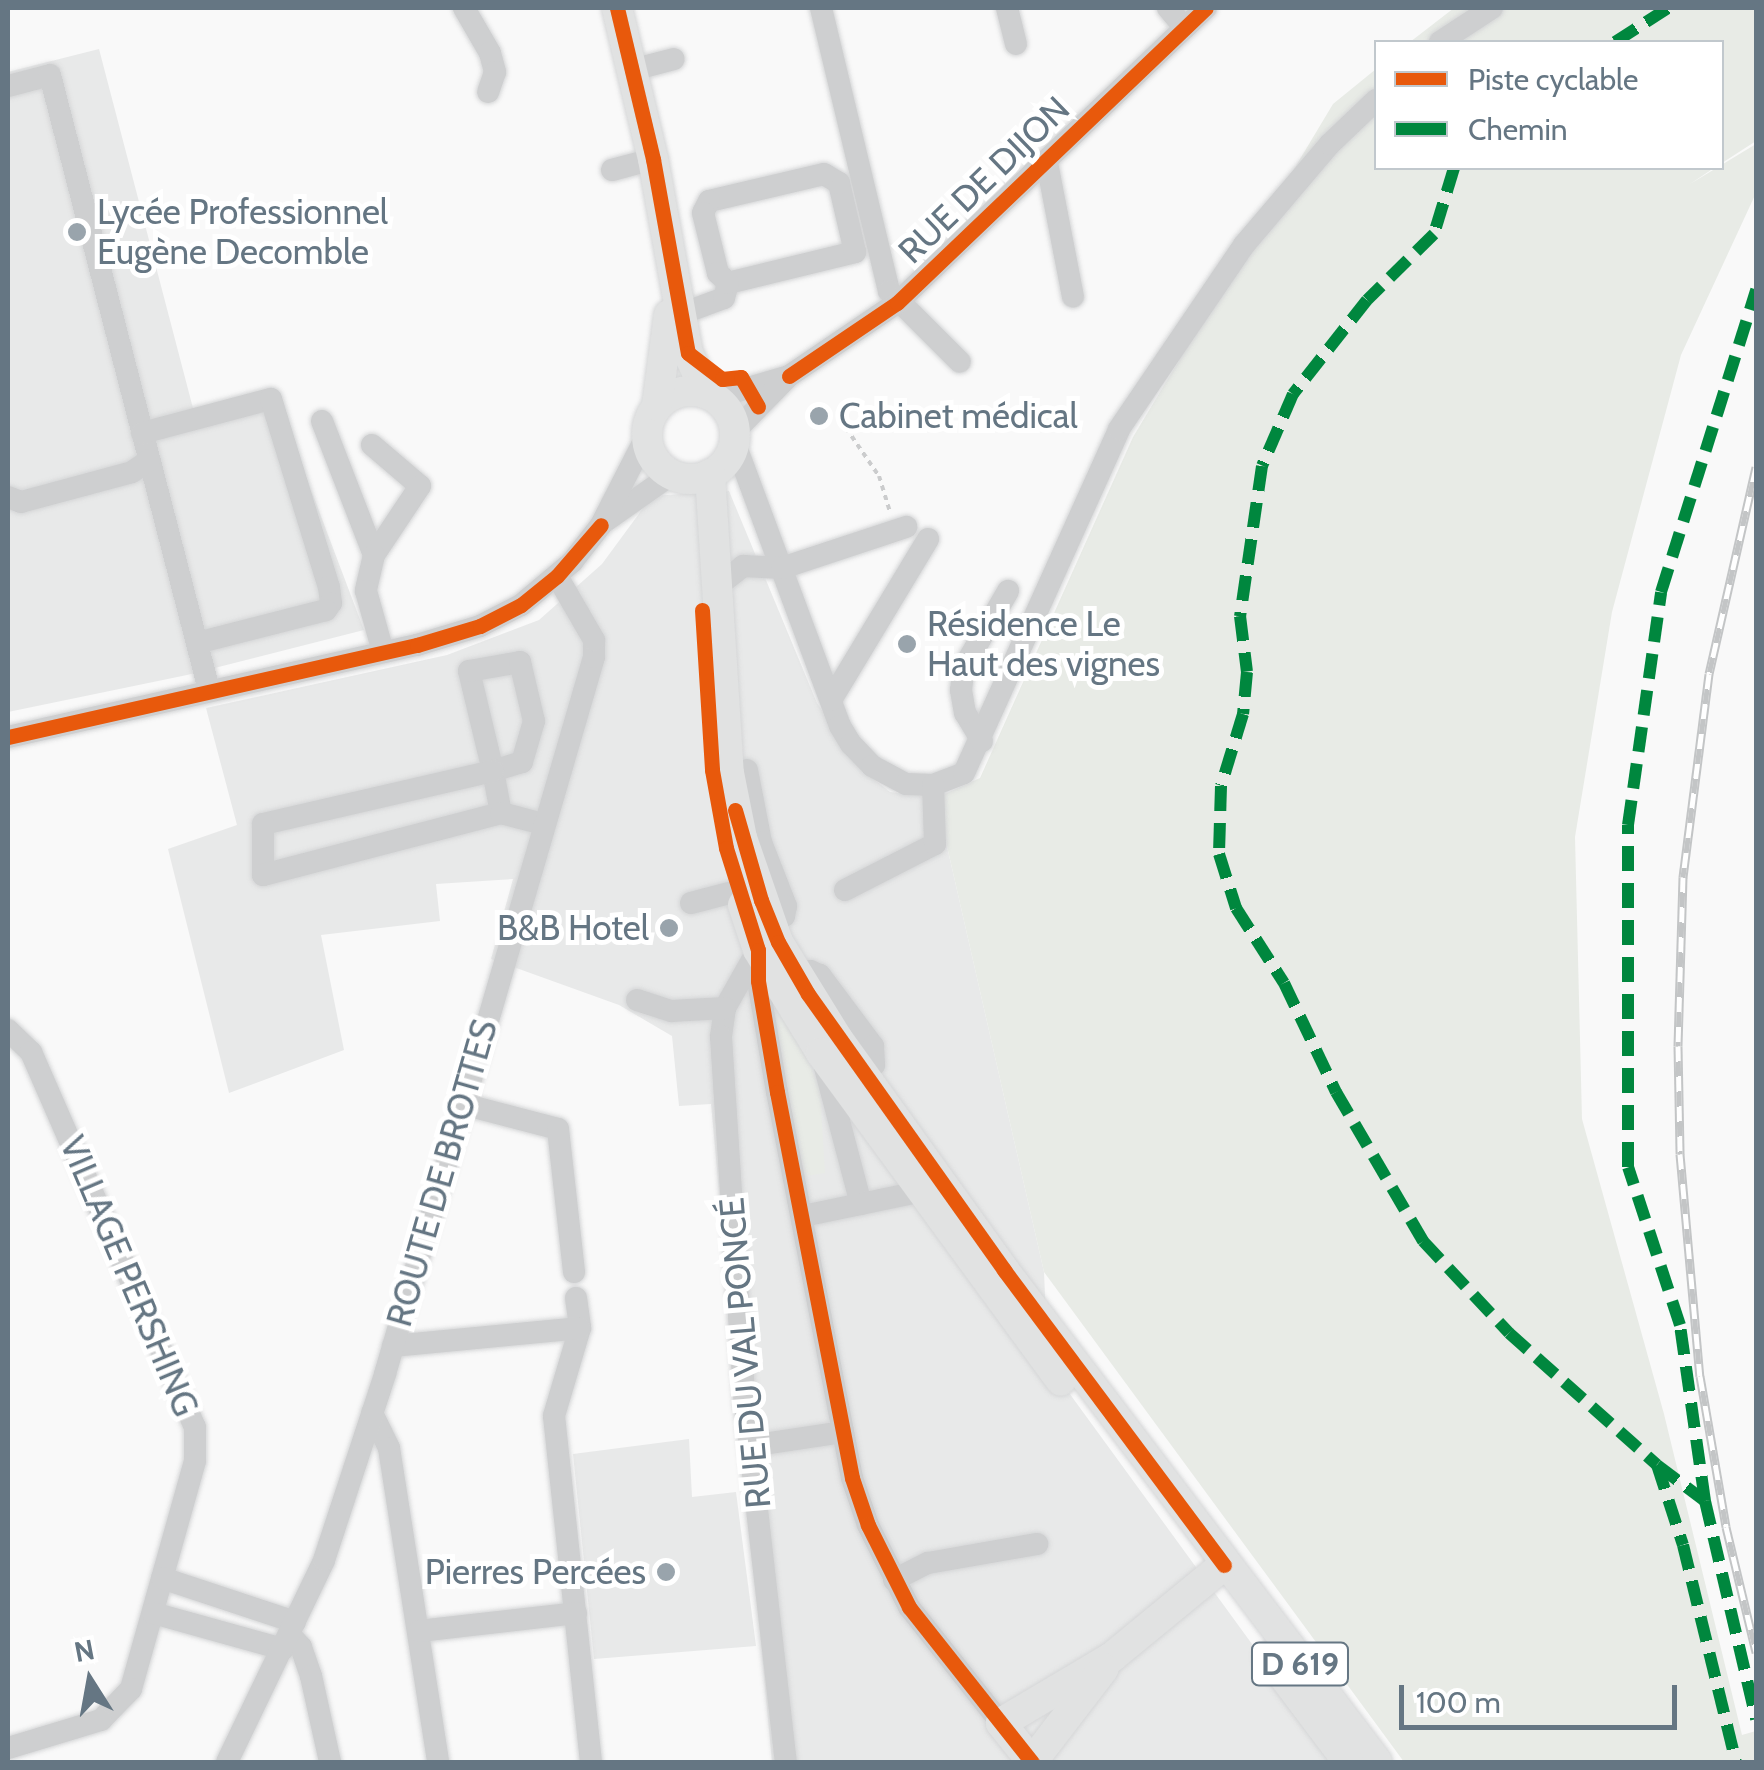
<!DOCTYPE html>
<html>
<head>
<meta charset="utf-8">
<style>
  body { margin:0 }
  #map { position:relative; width:1764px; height:1770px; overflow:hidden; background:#f9f9f9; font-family:Cabin,sans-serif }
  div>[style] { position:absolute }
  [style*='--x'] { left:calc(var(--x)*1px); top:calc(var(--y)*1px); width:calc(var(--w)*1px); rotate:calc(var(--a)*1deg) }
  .built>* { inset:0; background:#e8e9e9 }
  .green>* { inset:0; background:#e8ebe6 }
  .path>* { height:4px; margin-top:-2px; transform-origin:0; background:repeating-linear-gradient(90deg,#cbcccd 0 5px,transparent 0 10px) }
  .roads { filter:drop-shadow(0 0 2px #d5d6d7) drop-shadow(0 0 2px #d5d6d7) }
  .minor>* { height:22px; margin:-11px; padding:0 11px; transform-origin:11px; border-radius:11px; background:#cecfd0 }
  .major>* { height:30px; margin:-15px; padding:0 15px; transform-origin:15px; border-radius:15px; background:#e1e2e2 }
  .major>.ring { margin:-15px; padding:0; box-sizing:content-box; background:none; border:30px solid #e1e2e2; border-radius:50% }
  .rail>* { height:9px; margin-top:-4.5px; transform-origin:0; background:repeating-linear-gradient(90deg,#fff 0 15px,#c3c5c6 0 30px); box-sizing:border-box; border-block:2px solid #c3c5c6 }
  .quiet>* { height:12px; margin-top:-6px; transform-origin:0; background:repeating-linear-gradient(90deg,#00873e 0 25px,transparent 0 37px) }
  .cycleway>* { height:15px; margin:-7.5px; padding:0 7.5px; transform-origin:7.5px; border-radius:7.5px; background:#e8590c }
  .dots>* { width:28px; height:28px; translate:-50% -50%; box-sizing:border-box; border:5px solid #fff; border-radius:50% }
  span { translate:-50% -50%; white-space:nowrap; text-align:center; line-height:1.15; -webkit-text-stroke:10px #fff; paint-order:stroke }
  .shield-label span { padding:2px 8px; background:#fff; border:2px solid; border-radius:8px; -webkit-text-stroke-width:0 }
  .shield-label { font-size:32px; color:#657683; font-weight:700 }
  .street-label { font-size:35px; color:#657683 }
  .poi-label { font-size:35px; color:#657683 }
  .left { translate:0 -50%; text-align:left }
  .right { translate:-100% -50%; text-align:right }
  .frame { position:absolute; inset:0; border:10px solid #657683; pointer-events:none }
  .legend { position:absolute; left:1374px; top:40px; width:350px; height:130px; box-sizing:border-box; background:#fff; border:2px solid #c1c8cd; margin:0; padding:12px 18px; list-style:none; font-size:30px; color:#657683 }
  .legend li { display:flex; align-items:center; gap:20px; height:50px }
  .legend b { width:50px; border:2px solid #c1c8cd }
  .north { position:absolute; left:40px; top:1630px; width:100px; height:100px; -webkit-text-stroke:8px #fff; paint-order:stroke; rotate:349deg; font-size:28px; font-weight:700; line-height:40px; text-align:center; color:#657683 }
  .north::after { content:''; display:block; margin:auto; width:35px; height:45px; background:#657683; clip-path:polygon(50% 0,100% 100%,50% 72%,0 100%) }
  .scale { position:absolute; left:1399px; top:1685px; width:278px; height:45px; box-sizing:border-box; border:5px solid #657683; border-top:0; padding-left:12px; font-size:30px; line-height:35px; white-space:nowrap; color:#657683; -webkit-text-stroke:8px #fff; paint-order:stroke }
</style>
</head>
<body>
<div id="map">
  <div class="built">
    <i style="clip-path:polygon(99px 49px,194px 412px,274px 392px,364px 630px,187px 675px,8px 712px,8px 72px)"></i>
    <i style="clip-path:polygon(729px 491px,817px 703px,861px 769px,890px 792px,936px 798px,1044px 1272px,1048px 1364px,1338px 1762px,772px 1762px,711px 1104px,679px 1106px,672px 1036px,619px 1005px,491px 959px,513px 879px,436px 884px,440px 921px,321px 935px,344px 1050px,229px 1093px,168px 849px,237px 825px,206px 708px,447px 655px,539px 620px,602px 564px,652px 496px)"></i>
    <i style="clip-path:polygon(689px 1439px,692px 1497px,736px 1492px,756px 1646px,594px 1659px,573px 1454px)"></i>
  </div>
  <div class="green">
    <i style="clip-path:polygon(1454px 8px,1756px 8px,1756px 141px,1722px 163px,1722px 42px,1410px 42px)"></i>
    <i style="clip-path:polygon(1376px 69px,1376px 168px,1714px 168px,1690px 184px,1756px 144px,1756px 193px,1681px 355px,1612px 612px,1575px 837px,1582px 1119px,1664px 1414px,1742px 1735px,1756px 1731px,1756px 1762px,1404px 1762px,1044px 1272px,936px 798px,980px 778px,1133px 437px,1333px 104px)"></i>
    <i style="clip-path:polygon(774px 992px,799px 1036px,820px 1091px,825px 1173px,806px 1176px,769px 1026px)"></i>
  </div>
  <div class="path">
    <i style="--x:846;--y:428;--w:58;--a:55.5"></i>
    <i style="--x:879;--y:476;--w:38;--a:73"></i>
  </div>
  <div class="roads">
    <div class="minor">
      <i style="--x:464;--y:8;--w:52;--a:60"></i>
      <i style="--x:490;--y:53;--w:20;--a:75"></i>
      <i style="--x:495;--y:72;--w:21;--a:109"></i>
      <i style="--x:821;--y:8;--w:291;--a:76.5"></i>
      <i style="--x:889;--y:291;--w:100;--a:45"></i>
      <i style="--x:1007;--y:8;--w:37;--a:76"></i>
      <i style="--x:1168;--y:8;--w:26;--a:50"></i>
      <i style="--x:1440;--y:42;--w:62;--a:-33.2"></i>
      <i style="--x:632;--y:70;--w:43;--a:-14.7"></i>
      <i style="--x:8;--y:86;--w:43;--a:-14.7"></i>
      <i style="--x:50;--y:75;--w:635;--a:75.5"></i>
      <i style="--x:1047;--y:163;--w:136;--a:79"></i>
      <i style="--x:612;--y:170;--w:42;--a:-15"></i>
      <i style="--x:681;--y:314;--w:46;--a:-20.4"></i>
      <i style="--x:724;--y:298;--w:16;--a:-75"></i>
      <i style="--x:728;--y:283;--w:131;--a:-13.7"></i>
      <i style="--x:855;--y:252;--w:71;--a:-103.1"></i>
      <i style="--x:839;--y:183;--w:17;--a:-149"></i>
      <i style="--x:824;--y:174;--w:118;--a:166.8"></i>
      <i style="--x:709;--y:201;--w:13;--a:117"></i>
      <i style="--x:703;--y:213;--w:62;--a:76"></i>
      <i style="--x:718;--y:273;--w:14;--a:45"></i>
      <i style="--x:714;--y:398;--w:78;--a:-16.3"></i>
      <i style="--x:789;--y:376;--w:130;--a:-34.1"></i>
      <i style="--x:897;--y:303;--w:427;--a:-43.7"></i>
      <i style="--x:322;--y:421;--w:144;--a:68.8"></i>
      <i style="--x:735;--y:431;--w:73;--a:-45.6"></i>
      <i style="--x:142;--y:433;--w:133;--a:-14.8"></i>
      <i style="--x:271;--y:399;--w:197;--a:72.9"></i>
      <i style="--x:329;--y:587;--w:16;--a:83"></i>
      <i style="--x:331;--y:603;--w:9;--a:126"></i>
      <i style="--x:326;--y:610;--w:133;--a:165.7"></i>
      <i style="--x:734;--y:441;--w:304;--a:69.6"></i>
      <i style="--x:840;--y:726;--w:21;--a:59"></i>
      <i style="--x:851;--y:744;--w:30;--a:46"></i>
      <i style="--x:872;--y:766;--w:38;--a:28"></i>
      <i style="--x:906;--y:784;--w:27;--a:2"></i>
      <i style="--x:933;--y:785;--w:33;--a:-21"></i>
      <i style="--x:964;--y:773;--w:377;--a:-65.7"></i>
      <i style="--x:1119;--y:429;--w:222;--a:-55.8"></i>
      <i style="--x:1244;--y:245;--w:133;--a:-49.6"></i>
      <i style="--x:1330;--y:144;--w:64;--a:-43.7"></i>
      <i style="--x:372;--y:445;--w:63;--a:40.5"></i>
      <i style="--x:420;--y:486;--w:83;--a:123.7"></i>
      <i style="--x:374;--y:555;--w:37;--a:103"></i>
      <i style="--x:366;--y:591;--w:63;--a:74.4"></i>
      <i style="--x:8;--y:497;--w:14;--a:21"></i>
      <i style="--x:21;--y:502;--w:115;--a:-15.1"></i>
      <i style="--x:132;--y:472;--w:21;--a:-35"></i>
      <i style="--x:607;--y:520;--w:78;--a:-35.1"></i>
      <i style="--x:715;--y:588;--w:36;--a:-38"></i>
      <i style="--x:743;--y:566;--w:39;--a:3"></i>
      <i style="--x:782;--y:568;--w:131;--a:-18.3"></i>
      <i style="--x:831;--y:700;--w:188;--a:-58.9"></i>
      <i style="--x:8;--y:737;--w:419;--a:-12.7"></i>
      <i style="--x:417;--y:645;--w:66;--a:-16.8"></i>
      <i style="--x:480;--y:626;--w:46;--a:-27.1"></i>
      <i style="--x:521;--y:605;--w:67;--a:-40.1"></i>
      <i style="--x:572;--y:562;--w:47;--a:-51.9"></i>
      <i style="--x:601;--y:525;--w:101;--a:-62.9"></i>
      <i style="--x:982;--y:741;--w:33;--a:-121"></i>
      <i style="--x:965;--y:713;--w:23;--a:-100"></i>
      <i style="--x:961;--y:690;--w:23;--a:-83"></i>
      <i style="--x:964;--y:667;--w:88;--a:-59.9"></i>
      <i style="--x:747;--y:770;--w:73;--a:79"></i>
      <i style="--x:761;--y:842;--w:69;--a:68.7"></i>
      <i style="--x:786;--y:906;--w:10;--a:101"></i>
      <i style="--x:784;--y:916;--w:27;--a:156"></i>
      <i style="--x:501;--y:813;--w:43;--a:-100.8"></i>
      <i style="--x:493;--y:771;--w:103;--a:-103.5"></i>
      <i style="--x:469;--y:671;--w:52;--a:-10"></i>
      <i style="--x:520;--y:662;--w:61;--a:76.7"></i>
      <i style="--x:534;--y:721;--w:43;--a:106.3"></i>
      <i style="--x:522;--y:762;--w:30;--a:163"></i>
      <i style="--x:493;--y:771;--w:236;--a:167"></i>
      <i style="--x:263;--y:824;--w:51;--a:90"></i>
      <i style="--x:263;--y:875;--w:246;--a:-14.6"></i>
      <i style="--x:501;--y:813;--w:43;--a:14.7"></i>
      <i style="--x:845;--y:890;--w:101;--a:-27.1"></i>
      <i style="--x:935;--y:844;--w:59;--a:-91.9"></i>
      <i style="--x:691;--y:903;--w:67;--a:-14.7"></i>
      <i style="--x:758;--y:950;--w:31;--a:90"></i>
      <i style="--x:758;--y:981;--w:113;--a:80.3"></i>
      <i style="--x:777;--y:1092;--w:393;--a:79"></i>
      <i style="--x:852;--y:1478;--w:50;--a:71.2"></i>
      <i style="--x:868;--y:1525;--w:92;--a:63.4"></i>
      <i style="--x:909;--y:1607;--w:148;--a:51.6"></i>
      <i style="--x:756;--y:953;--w:63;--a:119.4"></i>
      <i style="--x:725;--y:1008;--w:29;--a:98"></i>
      <i style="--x:721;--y:1037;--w:368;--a:86.3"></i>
      <i style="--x:745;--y:1404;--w:360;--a:83.5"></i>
      <i style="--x:797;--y:975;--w:14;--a:-17"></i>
      <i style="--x:810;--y:971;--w:11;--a:22"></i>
      <i style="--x:820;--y:975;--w:89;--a:53.3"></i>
      <i style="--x:873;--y:1046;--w:19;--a:87"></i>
      <i style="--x:874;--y:1065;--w:28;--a:141"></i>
      <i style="--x:637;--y:1000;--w:36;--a:18"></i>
      <i style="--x:671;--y:1011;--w:54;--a:-3.2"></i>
      <i style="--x:8;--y:1030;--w:32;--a:44"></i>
      <i style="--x:31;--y:1052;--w:409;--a:66.4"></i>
      <i style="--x:195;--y:1427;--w:34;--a:90"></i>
      <i style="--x:195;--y:1461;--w:237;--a:105.7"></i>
      <i style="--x:131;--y:1689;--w:43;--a:134.1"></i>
      <i style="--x:101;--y:1720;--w:97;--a:163.2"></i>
      <i style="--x:824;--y:1064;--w:145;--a:75.2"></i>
      <i style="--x:462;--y:1104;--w:99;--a:14.6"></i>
      <i style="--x:558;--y:1129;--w:144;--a:83.6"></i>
      <i style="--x:803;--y:1216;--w:118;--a:-11.7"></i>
      <i style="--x:576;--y:1298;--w:30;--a:82"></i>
      <i style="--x:580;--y:1328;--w:92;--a:106.5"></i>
      <i style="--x:554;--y:1416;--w:348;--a:83.9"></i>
      <i style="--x:393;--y:1346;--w:188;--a:-5.5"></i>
      <i style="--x:372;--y:1413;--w:39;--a:64"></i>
      <i style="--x:389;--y:1448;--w:318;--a:81.1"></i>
      <i style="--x:750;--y:1446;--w:94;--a:-8.6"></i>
      <i style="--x:162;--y:1578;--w:140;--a:18.3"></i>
      <i style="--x:894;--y:1580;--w:38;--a:-27"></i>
      <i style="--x:928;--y:1563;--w:111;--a:-9.9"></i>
      <i style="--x:153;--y:1613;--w:135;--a:15.5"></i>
      <i style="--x:419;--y:1631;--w:158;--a:-6.5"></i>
      <i style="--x:290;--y:1635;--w:16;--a:47"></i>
      <i style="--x:301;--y:1647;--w:31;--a:71"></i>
      <i style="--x:311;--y:1676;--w:88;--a:77.5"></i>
      <i style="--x:227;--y:1762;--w:224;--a:-64.3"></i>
      <i style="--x:324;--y:1560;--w:196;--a:-71.8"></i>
      <i style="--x:385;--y:1374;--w:747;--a:-73.75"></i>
      <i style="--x:594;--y:657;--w:17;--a:-90"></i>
      <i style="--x:594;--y:640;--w:74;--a:-120"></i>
    </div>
    <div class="major">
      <i style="--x:617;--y:8;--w:155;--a:76.6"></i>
      <i style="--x:653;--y:159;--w:197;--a:79.8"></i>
      <i style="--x:688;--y:353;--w:45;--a:65.1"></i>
      <i class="ring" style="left:647px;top:391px;width:58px;height:58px"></i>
      <i style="--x:657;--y:406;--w:92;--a:-82.5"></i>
      <i style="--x:710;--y:474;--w:300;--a:86.4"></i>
      <i style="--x:729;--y:773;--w:66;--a:78.7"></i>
      <i style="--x:742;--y:838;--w:110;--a:70.9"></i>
      <i style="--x:778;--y:942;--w:114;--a:58.3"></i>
      <i style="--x:838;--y:1039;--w:284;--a:54.3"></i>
      <i style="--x:1004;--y:1270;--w:617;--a:52.83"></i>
      <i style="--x:743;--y:905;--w:47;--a:71.6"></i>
      <i style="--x:758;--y:950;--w:121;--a:58.5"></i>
      <i style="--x:821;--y:1053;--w:406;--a:53.8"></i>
      <i style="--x:1269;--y:1657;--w:131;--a:53"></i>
      <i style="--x:1032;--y:1762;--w:50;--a:-128.5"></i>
      <i style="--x:1001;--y:1723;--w:129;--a:-30.7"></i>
      <i style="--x:1112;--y:1657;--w:145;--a:-39.4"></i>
      <i style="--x:1032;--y:1762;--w:118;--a:-52.5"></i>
    </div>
  </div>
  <div class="rail">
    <i style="--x:1756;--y:467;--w:212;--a:102.8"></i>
    <i style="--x:1709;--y:674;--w:205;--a:97.3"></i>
    <i style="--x:1683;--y:877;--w:169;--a:91.7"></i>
    <i style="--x:1678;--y:1046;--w:108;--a:88.9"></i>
    <i style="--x:1680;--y:1154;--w:223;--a:84.9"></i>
    <i style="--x:1700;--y:1376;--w:153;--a:80.2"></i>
    <i style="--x:1726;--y:1527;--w:129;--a:76.5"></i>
  </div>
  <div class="quiet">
    <i style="--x:1615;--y:42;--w:63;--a:-32.7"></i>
    <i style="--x:1454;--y:168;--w:69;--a:106.9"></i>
    <i style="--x:1434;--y:234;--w:94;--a:135.4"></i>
    <i style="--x:1367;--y:300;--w:120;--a:128.2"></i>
    <i style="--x:1293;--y:394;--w:78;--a:113.3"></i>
    <i style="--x:1262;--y:466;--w:152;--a:98.3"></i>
    <i style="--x:1240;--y:616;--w:56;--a:82.9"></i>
    <i style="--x:1247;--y:672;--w:42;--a:95.4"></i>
    <i style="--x:1243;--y:714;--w:75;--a:107"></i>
    <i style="--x:1221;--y:786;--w:68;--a:91.7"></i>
    <i style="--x:1219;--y:854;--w:57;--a:72.5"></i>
    <i style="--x:1236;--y:908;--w:89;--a:57.4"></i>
    <i style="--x:1284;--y:983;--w:121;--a:64.5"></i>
    <i style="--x:1336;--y:1092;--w:173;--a:59.7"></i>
    <i style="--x:1423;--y:1241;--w:126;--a:46.9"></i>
    <i style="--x:1509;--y:1333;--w:198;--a:41.7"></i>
    <i style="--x:1657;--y:1465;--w:84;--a:72"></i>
    <i style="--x:1683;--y:1545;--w:223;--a:76.3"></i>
    <i style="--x:1657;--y:1465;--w:60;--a:36.9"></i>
    <i style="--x:1705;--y:1501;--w:224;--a:76.8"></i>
    <i style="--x:1705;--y:1501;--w:178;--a:-98.1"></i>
    <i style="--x:1680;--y:1325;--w:166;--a:-108.2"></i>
    <i style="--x:1628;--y:1167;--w:342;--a:-90"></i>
    <i style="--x:1628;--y:825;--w:235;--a:-81.9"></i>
    <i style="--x:1661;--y:592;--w:317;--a:-72.5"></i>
  </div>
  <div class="cycleway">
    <i style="--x:617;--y:8;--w:155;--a:76.6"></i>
    <i style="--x:653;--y:159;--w:197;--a:79.8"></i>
    <i style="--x:688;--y:353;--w:43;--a:37.4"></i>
    <i style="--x:722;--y:379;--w:19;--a:-6"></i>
    <i style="--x:741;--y:377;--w:34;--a:60"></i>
    <i style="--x:789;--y:376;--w:130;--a:-34.1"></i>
    <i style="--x:897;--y:303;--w:427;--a:-43.7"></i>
    <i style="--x:702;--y:610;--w:160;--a:86.4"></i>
    <i style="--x:712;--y:770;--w:79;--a:79.8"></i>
    <i style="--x:726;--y:848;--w:107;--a:72.6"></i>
    <i style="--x:758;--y:950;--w:31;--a:90"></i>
    <i style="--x:758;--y:981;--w:113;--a:80.3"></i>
    <i style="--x:777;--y:1092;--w:393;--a:79"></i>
    <i style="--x:852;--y:1478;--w:50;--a:71.2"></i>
    <i style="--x:868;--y:1525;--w:92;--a:63.4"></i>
    <i style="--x:909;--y:1607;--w:198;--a:51.6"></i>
    <i style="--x:8;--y:737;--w:419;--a:-12.7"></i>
    <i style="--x:417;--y:645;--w:66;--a:-16.8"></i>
    <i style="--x:480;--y:626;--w:46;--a:-27.1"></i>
    <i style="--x:521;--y:605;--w:46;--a:-38.9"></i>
    <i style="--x:557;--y:576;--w:67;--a:-49.2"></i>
    <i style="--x:735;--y:810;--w:94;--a:73.9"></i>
    <i style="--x:761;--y:900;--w:45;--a:68"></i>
    <i style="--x:778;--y:942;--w:60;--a:60"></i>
    <i style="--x:808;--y:994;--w:339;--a:54.6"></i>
    <i style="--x:1004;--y:1270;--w:368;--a:53.3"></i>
  </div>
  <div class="dots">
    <i style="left:77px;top:232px;background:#99a4ac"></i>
    <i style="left:819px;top:416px;background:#99a4ac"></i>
    <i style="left:907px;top:644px;background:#99a4ac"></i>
    <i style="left:669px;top:928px;background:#99a4ac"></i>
    <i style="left:666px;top:1572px;background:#99a4ac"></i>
  </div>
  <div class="shield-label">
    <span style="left:1300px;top:1664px">D 619</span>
  </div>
  <div class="street-label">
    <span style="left:984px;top:180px;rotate:-44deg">RUE DE DIJON</span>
    <span style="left:442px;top:1173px;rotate:-74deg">ROUTE DE BROTTES</span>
    <span style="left:129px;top:1276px;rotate:67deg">VILLAGE PERSHING</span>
    <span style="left:745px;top:1353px;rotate:-95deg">RUE DU VAL PONCÉ</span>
  </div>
  <div class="poi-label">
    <span class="left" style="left:97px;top:232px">Lycée Professionnel<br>Eugène Decomble</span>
    <span class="left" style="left:839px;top:416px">Cabinet médical</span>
    <span class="left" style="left:927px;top:644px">Résidence Le<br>Haut des vignes</span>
    <span class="right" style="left:649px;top:928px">B&amp;B Hotel</span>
    <span class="right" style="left:646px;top:1572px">Pierres Percées</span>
  </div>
  <div class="frame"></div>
  <ul class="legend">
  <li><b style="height:12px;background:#e8590c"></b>Piste cyclable</li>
  <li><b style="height:12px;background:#00873e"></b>Chemin</li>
  </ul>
  <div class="north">N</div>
  <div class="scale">100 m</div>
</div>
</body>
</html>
